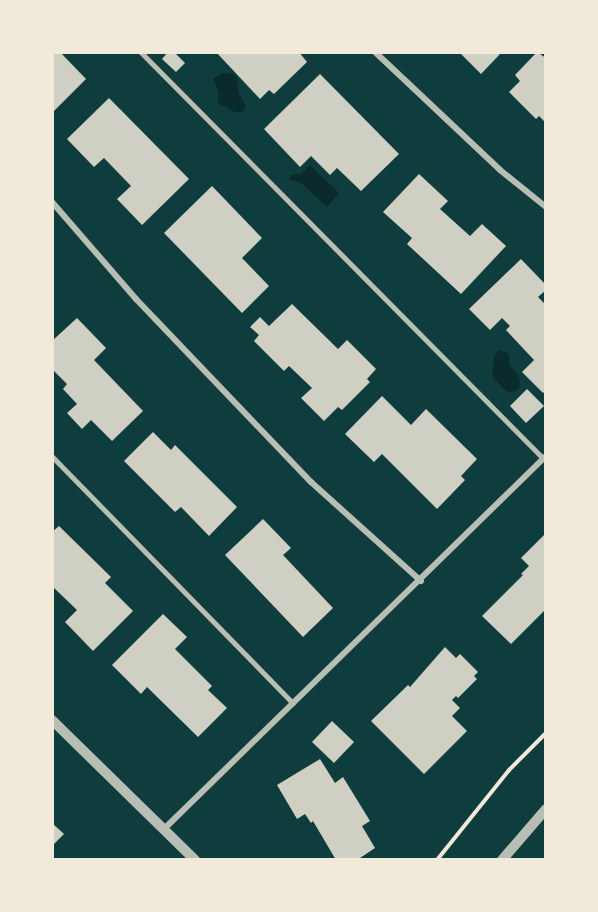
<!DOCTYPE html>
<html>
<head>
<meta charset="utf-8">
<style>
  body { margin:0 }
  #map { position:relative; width:598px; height:912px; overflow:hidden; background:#0f3d3e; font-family:"Varela Round",sans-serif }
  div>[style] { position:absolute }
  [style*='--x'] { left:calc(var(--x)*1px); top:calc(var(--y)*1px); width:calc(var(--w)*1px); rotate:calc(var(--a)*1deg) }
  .water>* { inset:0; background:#0a2a2b }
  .building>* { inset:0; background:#cfcfc3 }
  .path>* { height:4px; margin:-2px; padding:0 2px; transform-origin:2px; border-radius:2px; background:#f1e9da }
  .service>* { height:4.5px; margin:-2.25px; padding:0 2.25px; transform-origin:2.25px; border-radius:2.25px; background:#b8beb3 }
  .minor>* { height:6px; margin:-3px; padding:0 3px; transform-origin:3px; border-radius:3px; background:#b8beb3 }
  .tertiary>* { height:10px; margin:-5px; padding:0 5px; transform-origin:5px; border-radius:5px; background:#b8beb3 }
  span { translate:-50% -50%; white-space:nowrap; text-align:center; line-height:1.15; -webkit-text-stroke:6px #f1e9da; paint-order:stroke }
  .frame { position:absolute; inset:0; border:54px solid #f1e9da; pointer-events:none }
</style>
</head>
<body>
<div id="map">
  <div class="water">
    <i style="clip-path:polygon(222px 73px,234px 74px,237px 78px,239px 94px,246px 106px,242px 112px,235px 112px,218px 103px,218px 91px,213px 79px)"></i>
    <i style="clip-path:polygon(310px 165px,339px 193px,327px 207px,300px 182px,290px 180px,290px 175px,301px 174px)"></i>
    <i style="clip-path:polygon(499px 350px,508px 353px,510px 366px,519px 375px,520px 386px,516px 391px,509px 392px,504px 389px,492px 376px,494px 357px)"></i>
  </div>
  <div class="building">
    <i style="clip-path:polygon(52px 52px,60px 52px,86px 79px,52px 113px)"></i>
    <i style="clip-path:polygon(168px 52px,174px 52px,185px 63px,176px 72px,162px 59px)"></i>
    <i style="clip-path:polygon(216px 52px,299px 52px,307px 62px,274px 94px,269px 90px,260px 99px)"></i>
    <i style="clip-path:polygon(459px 52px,502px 52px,481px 74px)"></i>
    <i style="clip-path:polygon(537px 52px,546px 58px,546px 123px,539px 116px,536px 119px,509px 92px,520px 81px,515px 75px)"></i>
    <i style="clip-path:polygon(320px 74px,399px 154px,361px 191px,337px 168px,330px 175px,311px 156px,300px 167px,264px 129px)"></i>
    <i style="clip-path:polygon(109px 98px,189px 179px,142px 225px,117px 199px,131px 186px,104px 158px,94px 167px,67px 139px)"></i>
    <i style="clip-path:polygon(419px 174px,448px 201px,440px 209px,470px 236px,482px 224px,506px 246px,461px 294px,407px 244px,412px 238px,383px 212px)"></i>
    <i style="clip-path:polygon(212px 186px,262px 238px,242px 258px,269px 286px,242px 313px,164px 233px)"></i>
    <i style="clip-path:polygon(521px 259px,546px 285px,546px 290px,538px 297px,546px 305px,546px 390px,543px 393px,522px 372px,534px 360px,506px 330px,510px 326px,502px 318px,490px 330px,469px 309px)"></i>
    <i style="clip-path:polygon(292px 304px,338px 349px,347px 340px,376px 369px,367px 379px,370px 382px,342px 410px,338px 407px,324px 421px,301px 398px,312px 388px,289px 366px,284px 371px,254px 341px,259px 335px,250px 327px,260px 317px,269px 326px)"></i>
    <i style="clip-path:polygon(77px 318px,106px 348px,94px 360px,143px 411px,112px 441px,91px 420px,82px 429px,67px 413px,77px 404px,63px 389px,67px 384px,52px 369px,52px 341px)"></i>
    <i style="clip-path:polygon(527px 389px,544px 406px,526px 423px,510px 406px)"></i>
    <i style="clip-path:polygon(382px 396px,411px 425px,426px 409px,477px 459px,461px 476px,465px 480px,437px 509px,382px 454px,374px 462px,345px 434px)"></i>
    <i style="clip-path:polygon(153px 432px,171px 450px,175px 445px,237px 507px,209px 536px,181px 507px,175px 512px,124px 461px)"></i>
    <i style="clip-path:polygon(263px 519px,291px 548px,283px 555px,333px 608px,303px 637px,225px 555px)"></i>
    <i style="clip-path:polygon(59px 526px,111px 577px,105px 583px,133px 611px,93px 651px,65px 622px,77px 610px,52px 586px,52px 532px)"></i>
    <i style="clip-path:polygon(546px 533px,546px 609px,511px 644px,482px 616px,523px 575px,521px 574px,529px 566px,521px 558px)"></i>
    <i style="clip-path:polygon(163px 614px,187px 637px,175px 649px,212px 686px,208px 690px,227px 708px,198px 737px,147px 687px,141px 694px,112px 665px)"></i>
    <i style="clip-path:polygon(445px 647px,456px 658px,460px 654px,478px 672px,474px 676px,477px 679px,458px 698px,456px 696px,452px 700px,460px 708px,452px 716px,467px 731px,424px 774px,371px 721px,408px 685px,410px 687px)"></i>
    <i style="clip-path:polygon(332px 721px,354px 742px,334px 763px,312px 742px)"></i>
    <i style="clip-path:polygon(320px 759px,335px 783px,343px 777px,370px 821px,362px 826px,375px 848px,357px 860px,336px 860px,313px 821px,311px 823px,305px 814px,297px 819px,277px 785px)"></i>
    <i style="clip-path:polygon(52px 823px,64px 834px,52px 846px)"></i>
  </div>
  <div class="path">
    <i style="--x:437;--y:860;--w:115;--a:-51.3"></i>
    <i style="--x:509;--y:770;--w:52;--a:-45"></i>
  </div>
  <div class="service">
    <i style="--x:141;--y:52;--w:571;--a:45.28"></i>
    <i style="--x:52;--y:456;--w:345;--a:45.7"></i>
  </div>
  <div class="minor">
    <i style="--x:375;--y:52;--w:172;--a:43.3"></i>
    <i style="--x:500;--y:170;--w:59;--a:38.8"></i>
    <i style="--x:52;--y:202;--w:128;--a:49.1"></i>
    <i style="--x:136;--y:299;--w:253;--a:46.3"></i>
    <i style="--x:311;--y:482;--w:148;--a:42"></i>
    <i style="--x:164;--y:829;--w:534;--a:-44.32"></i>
  </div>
  <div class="tertiary">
    <i style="--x:52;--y:720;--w:200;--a:44.4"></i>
    <i style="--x:502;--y:860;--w:67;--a:-49.2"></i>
  </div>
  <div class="frame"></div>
</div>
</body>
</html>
